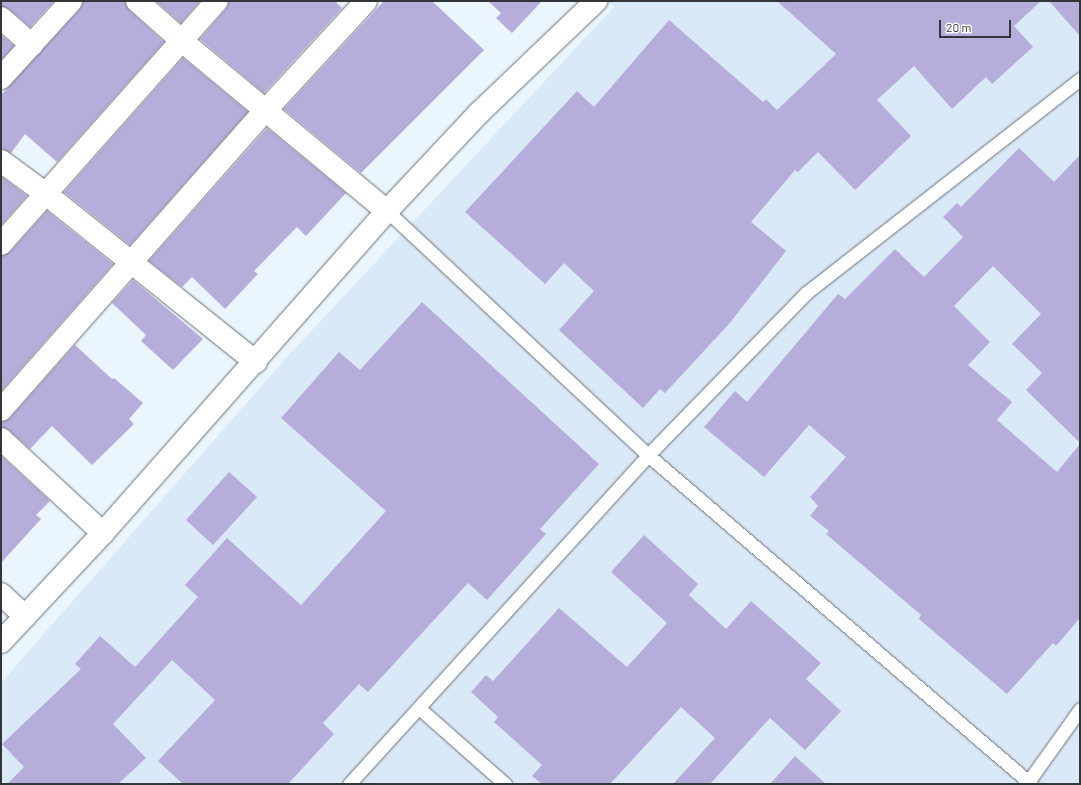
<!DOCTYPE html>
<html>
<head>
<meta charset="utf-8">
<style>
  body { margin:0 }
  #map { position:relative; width:1081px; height:785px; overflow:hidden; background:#ebf5fd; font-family:Barlow,sans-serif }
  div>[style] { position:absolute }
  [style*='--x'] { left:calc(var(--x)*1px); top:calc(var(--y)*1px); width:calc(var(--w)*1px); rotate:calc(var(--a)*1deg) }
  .built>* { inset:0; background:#dae9f7 }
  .building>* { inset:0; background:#b7addb }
  .roads { filter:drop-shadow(0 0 1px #676f76) drop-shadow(0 0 1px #676f76) }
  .lane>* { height:13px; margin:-6.5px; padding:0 6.5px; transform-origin:6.5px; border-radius:6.5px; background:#fff }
  .street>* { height:22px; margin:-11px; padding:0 11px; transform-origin:11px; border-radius:11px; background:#fff }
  span { translate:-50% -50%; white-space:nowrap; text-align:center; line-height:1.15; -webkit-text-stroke:3px #fff; paint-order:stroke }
  .frame { position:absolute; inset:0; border:2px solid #323639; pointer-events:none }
  .scale { position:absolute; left:939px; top:20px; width:72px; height:18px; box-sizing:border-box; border:2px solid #323639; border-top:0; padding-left:5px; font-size:12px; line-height:14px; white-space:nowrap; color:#323639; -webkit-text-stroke:3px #fff; paint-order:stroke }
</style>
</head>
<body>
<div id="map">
  <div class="built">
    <i style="clip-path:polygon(608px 1px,1080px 1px,1080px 784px,1px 784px,1px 683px,286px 358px,614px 7px)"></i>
  </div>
  <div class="building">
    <i style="clip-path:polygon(1px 1px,54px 1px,30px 27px,9px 9px,1px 6px)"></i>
    <i style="clip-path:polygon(83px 1px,125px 1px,129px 10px,164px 42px,57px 162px,25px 134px,11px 153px,1px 149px,1px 95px,80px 9px)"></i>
    <i style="clip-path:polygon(156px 1px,200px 1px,181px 23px)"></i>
    <i style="clip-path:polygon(229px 1px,335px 1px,342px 8px,264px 93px,200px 39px,226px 9px)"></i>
    <i style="clip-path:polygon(384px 1px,432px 1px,484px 50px,361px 173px,284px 109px)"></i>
    <i style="clip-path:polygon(488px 1px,542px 1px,512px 33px,496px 18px,501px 13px)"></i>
    <i style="clip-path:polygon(777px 1px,1041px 1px,1014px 26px,1033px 47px,992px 84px,986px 77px,952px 109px,914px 66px,877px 100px,911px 136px,855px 190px,818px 152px,798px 172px,795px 170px,751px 222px,786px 251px,729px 324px,665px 393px,660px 389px,643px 408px,559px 330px,594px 291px,564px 263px,545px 284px,465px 212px,577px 91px,594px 107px,669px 20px,763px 102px,766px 99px,777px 110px,836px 54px)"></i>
    <i style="clip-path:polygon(1049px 1px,1080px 1px,1080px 36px)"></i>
    <i style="clip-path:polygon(1px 35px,14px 46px,2px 59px,1px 58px)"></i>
    <i style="clip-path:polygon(183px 58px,248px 112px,130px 245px,64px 192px)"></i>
    <i style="clip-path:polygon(267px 128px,346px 193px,306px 236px,297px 227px,254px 271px,258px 274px,225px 309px,192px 277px,182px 287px,149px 261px)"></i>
    <i style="clip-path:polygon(1019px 148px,1054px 182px,1080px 155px,1080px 443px,1026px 390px,1042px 373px,1012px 344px,1041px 314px,993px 266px,954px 306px,990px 342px,968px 365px,1012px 402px,997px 420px,1057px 472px,1080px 444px,1080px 618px,1056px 646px,1053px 643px,1007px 694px,919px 619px,921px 615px,826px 534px,829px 531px,810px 516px,818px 506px,810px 497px,846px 457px,809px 425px,764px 477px,704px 427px,735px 391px,747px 402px,838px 294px,845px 299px,895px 249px,924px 277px,963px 237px,943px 217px,957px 203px,961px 207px)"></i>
    <i style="clip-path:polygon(1px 176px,27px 196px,1px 225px)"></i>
    <i style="clip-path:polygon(47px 211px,113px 264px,1px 391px,1px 256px,10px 252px)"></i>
    <i style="clip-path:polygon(133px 280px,203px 339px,173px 370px,141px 341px,146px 335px,112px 303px)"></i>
    <i style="clip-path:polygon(422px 302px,599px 464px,540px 529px,546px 534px,487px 600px,468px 583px,368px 692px,359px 684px,323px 723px,334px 734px,288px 784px,183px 784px,158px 761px,215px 700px,172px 660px,113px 724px,146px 758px,118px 784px,7px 784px,24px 767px,2px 744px,81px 669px,75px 664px,100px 636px,135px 667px,198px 597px,185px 585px,227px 538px,301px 605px,386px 511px,281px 418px,339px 352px,360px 370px)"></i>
    <i style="clip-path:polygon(75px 345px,112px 379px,114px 378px,143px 403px,129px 419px,134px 424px,92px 465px,52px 426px,30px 449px,9px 430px,1px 427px,1px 422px,10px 418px)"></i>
    <i style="clip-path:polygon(1px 456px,50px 501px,36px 515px,41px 519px,1px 563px)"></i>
    <i style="clip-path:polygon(229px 472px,257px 497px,213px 545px,186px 520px)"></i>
    <i style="clip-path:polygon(644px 535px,698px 584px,689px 595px,726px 629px,751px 601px,821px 663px,806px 679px,841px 711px,805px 750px,770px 718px,710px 784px,673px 784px,715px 738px,681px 707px,610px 784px,542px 784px,532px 776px,542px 765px,494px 722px,498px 717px,471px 692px,486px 675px,493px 681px,559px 608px,627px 667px,667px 623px,611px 572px)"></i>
    <i style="clip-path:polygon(795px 756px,826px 784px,770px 784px)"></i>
  </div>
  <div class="roads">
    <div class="lane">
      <i style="--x:387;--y:211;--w:357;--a:43.1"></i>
      <i style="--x:648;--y:455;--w:505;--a:40.66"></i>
      <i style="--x:419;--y:708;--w:115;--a:41.5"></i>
      <i style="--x:1028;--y:782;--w:90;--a:-54.5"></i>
      <i style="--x:349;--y:784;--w:445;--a:-47.7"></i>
      <i style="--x:648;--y:455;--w:226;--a:-45.7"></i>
      <i style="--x:806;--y:293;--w:348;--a:-38"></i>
    </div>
    <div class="street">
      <i style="--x:137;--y:1;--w:60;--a:41.6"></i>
      <i style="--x:182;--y:41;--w:266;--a:39.7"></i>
      <i style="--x:1;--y:18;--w:41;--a:41.1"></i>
      <i style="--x:1;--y:78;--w:104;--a:-47.7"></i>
      <i style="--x:1;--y:161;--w:56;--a:36.3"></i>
      <i style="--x:46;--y:194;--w:269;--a:38.7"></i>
      <i style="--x:1;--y:244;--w:325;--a:-48.4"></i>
      <i style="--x:1;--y:410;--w:399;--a:-48.6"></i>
      <i style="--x:265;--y:111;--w:149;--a:-47.4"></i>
      <i style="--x:1;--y:439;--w:139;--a:42.7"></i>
      <i style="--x:1;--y:594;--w:33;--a:43"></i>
      <i style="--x:1;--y:642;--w:149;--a:-46.9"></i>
      <i style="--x:103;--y:533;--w:429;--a:-48.6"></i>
      <i style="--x:387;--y:211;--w:136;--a:-46.8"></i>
      <i style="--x:480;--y:112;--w:161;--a:-43.7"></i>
    </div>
  </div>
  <div class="frame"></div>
  <div class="scale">20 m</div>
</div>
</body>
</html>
